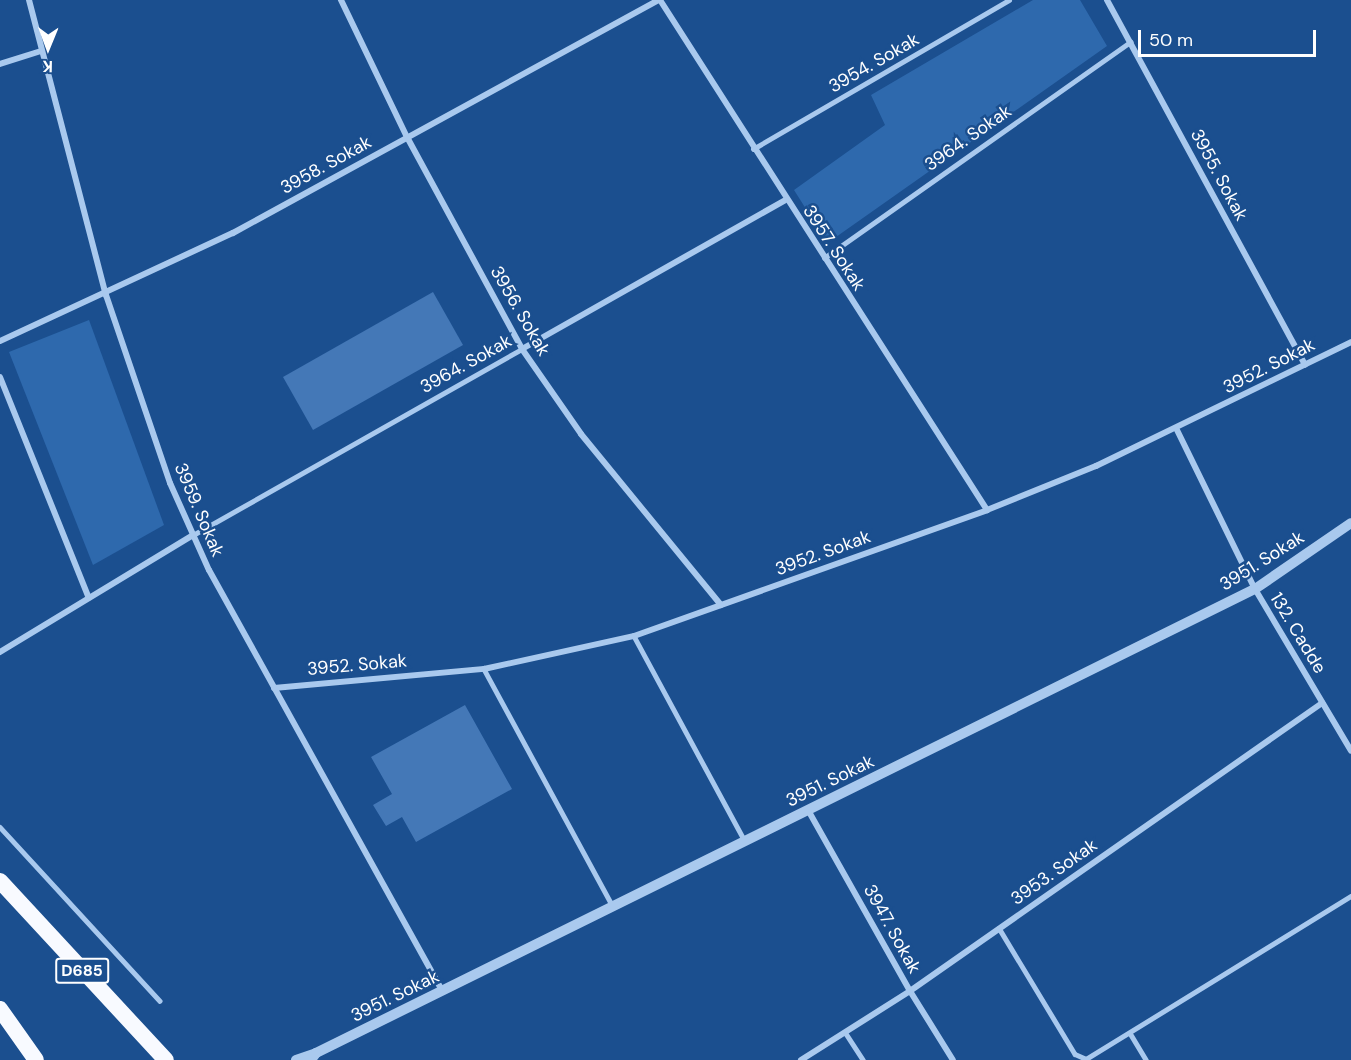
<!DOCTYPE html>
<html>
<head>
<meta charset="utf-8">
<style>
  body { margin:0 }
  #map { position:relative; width:1351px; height:1060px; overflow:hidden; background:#1b4f8f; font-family:"DM Sans",sans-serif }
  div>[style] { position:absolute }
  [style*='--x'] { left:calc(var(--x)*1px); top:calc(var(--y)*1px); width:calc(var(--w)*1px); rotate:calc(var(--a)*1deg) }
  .green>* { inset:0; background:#2e69ad }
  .building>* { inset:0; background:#4478b7 }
  .service>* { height:4.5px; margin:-2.25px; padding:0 2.25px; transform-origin:2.25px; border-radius:2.25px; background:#a9c9ee }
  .minor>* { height:6px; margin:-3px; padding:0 3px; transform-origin:3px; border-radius:3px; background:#a9c9ee }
  .tertiary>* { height:10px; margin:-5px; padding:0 5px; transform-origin:5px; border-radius:5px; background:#a9c9ee }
  .trunk>* { height:16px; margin:-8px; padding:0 8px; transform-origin:8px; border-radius:8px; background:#f8faff }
  span { translate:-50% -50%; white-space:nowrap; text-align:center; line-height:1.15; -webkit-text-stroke:5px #1b4f8f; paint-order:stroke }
  .shield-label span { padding:2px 4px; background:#1b4f8f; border:2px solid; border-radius:4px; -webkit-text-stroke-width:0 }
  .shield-label { font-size:16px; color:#fff; font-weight:700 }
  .street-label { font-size:18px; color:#fff }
  .north { position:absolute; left:18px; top:18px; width:60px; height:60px; -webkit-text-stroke:4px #1b4f8f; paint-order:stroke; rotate:181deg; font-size:16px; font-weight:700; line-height:24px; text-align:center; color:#fff }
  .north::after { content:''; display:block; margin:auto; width:21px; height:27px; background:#fff; clip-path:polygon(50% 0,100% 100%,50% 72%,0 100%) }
  .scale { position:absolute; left:1138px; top:30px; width:178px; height:27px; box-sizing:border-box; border:3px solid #fff; border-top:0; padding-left:8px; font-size:18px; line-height:21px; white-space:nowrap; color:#fff; -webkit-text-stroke:4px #1b4f8f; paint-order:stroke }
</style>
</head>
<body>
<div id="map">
  <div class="green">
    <i style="clip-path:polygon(1033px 0,1080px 0,1107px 46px,836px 237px,823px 236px,794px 190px,885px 125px,871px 95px)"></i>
    <i style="clip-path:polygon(89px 320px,164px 525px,93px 565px,9px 352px)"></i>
  </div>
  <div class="building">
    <i style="clip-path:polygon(433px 292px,463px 345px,313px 430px,283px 377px)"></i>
    <i style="clip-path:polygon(465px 705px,512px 789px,416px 842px,402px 817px,386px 826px,373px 805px,392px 794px,371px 757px)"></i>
  </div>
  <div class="service">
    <i style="--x:753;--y:149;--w:296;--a:-30.2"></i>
    <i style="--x:824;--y:258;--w:375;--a:-35.2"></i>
    <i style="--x:193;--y:535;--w:378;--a:-29.5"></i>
    <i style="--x:634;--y:636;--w:233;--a:61.6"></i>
    <i style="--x:484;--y:669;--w:271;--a:61.5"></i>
    <i style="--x:0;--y:827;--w:236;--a:47.4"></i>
    <i style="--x:999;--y:928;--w:147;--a:58.9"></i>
    <i style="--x:1075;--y:1054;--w:12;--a:24"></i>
    <i style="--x:1086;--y:1059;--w:311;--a:-31.6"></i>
    <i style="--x:845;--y:1032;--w:33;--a:57"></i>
    <i style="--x:1130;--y:1033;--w:31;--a:59"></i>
  </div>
  <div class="minor">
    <i style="--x:29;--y:0;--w:305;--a:75.4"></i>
    <i style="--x:106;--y:295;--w:199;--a:71.2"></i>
    <i style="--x:170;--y:483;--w:95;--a:65.9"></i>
    <i style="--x:209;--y:570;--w:481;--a:61"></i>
    <i style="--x:341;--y:0;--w:152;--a:64.3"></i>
    <i style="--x:407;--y:137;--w:241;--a:61.5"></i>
    <i style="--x:522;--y:349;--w:103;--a:55.2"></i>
    <i style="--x:581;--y:434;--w:221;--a:50.7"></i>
    <i style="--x:660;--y:0;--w:606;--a:57.33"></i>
    <i style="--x:1107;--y:0;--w:415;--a:61.5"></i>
    <i style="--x:0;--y:64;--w:43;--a:-17.6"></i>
    <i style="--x:0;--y:341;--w:257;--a:-24.9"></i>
    <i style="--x:233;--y:233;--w:485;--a:-28.7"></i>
    <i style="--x:522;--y:349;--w:302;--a:-29.5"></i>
    <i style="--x:0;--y:377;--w:238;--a:68.1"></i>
    <i style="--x:1177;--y:430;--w:177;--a:63.9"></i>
    <i style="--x:1255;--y:589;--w:188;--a:59.3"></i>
    <i style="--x:0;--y:652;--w:226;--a:-31.2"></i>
    <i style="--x:274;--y:688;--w:211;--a:-5.2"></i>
    <i style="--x:484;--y:669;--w:154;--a:-12.4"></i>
    <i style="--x:634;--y:636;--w:375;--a:-19.6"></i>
    <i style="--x:987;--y:510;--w:118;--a:-22"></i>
    <i style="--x:1096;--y:466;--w:284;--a:-25.9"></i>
    <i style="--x:808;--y:810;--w:208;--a:60.6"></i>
    <i style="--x:910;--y:991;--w:81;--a:58.1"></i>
    <i style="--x:801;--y:1060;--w:129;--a:-32.3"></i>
    <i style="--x:910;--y:991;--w:503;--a:-34.95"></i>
  </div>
  <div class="tertiary">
    <i style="--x:316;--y:1053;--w:1047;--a:-26.3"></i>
    <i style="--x:1255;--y:589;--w:116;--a:-34.5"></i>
    <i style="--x:296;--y:1060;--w:21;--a:-19"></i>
    <i style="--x:316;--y:1053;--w:9;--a:126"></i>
  </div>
  <div class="trunk">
    <i style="--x:0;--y:881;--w:244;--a:47.2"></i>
    <i style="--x:0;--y:1009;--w:62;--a:54.8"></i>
  </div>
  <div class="shield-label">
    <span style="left:82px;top:971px">D685</span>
  </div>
  <div class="street-label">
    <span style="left:874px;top:63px;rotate:-30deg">3954. Sokak</span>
    <span style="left:968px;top:138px;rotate:-35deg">3964. Sokak</span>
    <span style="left:326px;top:165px;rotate:-29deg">3958. Sokak</span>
    <span style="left:1219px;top:175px;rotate:62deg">3955. Sokak</span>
    <span style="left:834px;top:248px;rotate:57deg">3957. Sokak</span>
    <span style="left:520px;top:311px;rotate:60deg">3956. Sokak</span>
    <span style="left:466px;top:364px;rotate:-29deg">3964. Sokak</span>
    <span style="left:1269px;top:366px;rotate:-27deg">3952. Sokak</span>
    <span style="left:199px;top:510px;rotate:67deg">3959. Sokak</span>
    <span style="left:823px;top:553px;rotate:-20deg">3952. Sokak</span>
    <span style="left:1262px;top:561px;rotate:-32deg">3951. Sokak</span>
    <span style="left:1298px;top:633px;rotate:59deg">132. Cadde</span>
    <span style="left:357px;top:665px;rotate:-5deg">3952. Sokak</span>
    <span style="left:830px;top:781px;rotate:-26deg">3951. Sokak</span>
    <span style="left:1054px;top:872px;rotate:-35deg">3953. Sokak</span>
    <span style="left:892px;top:929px;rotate:61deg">3947. Sokak</span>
    <span style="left:395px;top:996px;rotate:-26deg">3951. Sokak</span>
  </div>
  <div class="north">K</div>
  <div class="scale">50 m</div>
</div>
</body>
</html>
